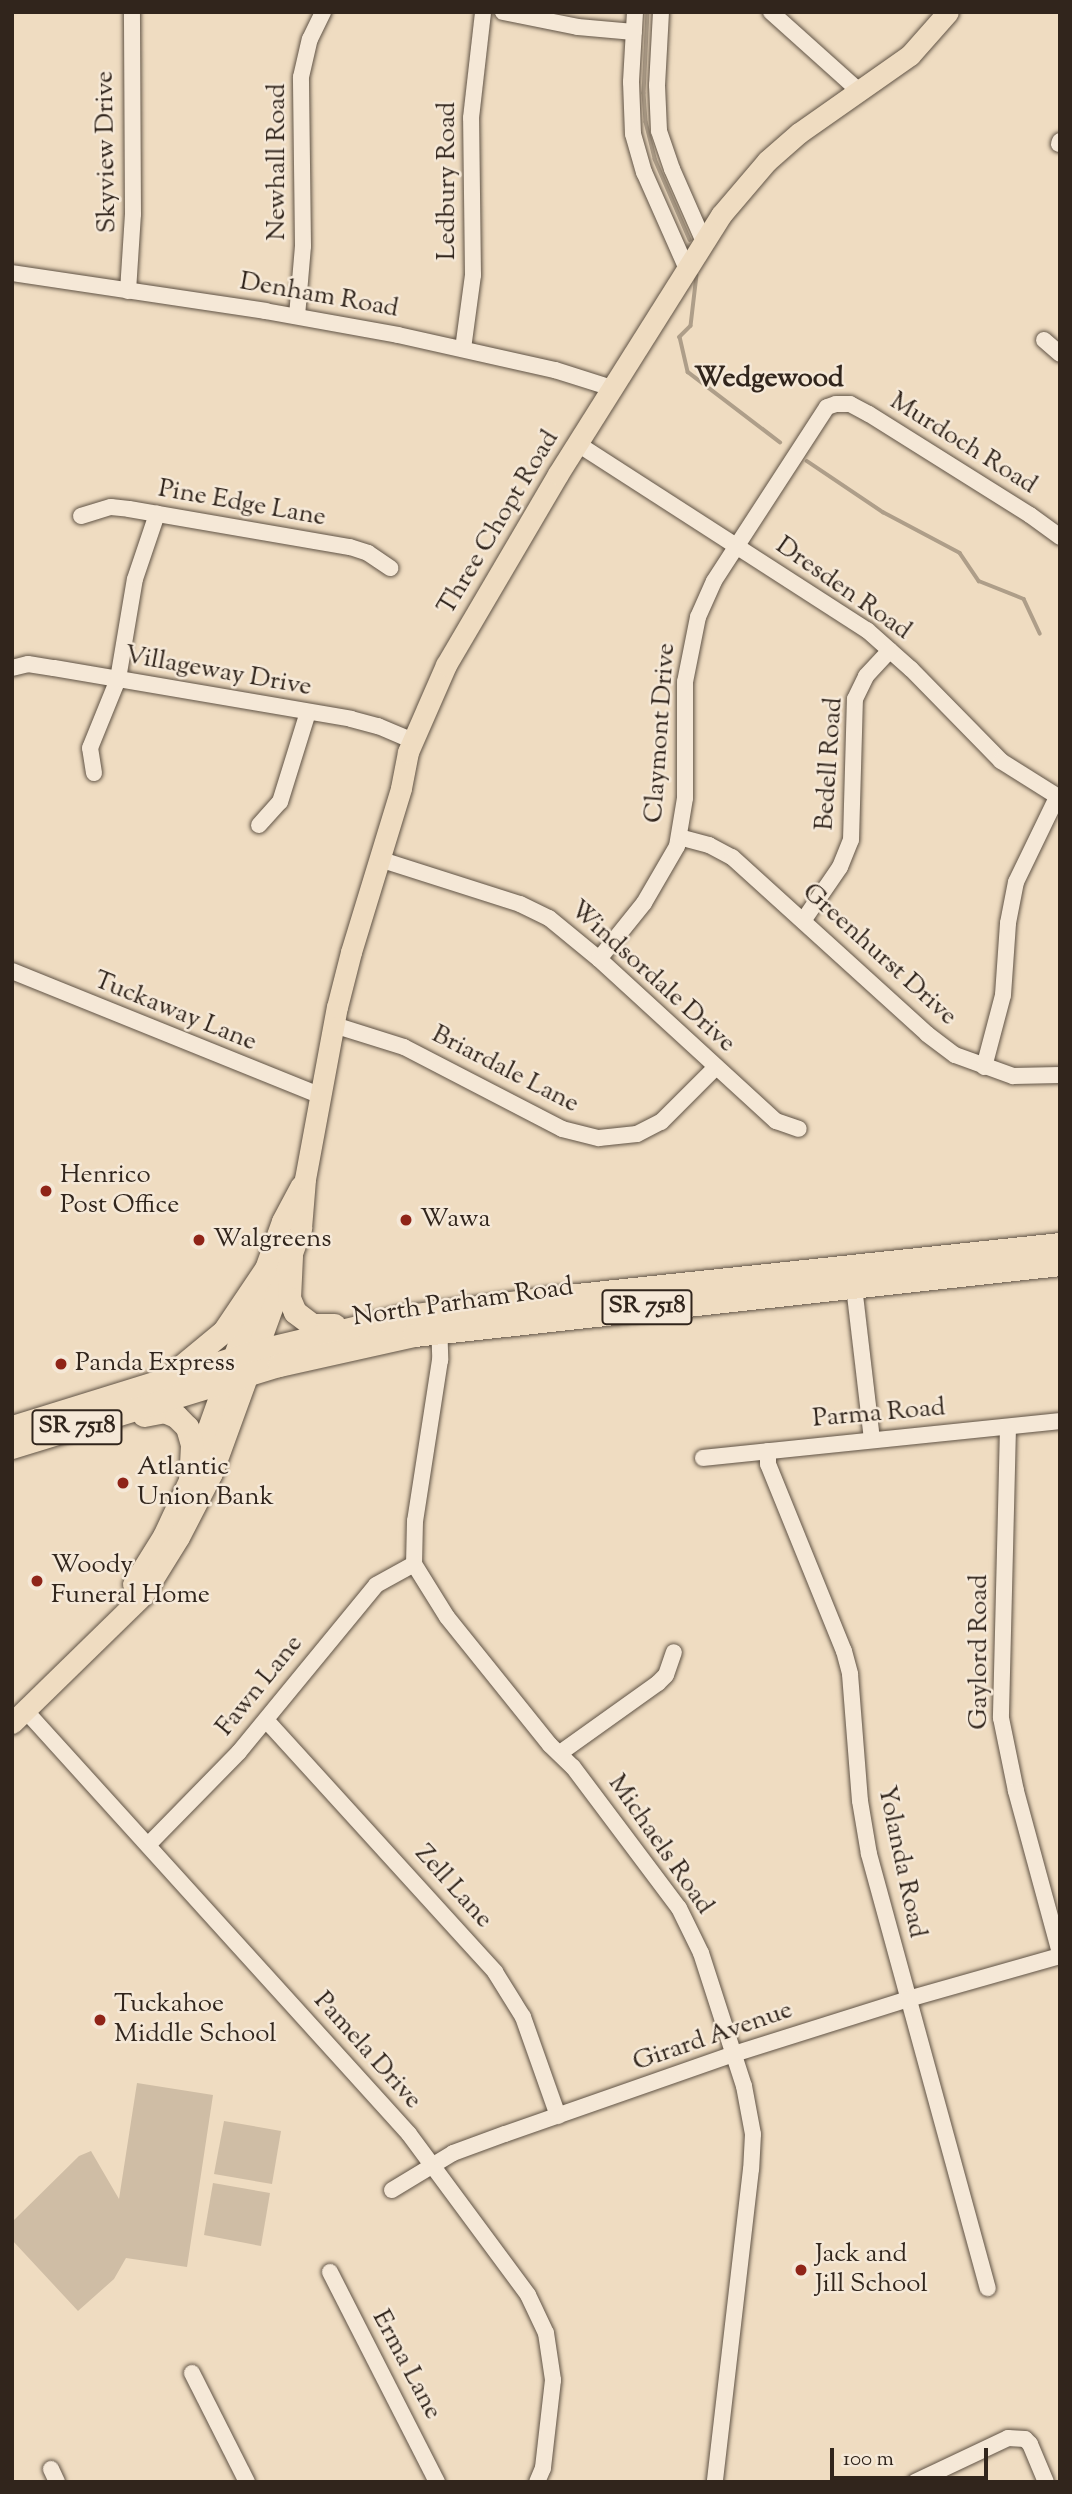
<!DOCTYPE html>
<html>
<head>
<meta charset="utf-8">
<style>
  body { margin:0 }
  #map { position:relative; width:1072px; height:2494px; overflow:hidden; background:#efdcc1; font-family:"Sorts Mill Goudy",serif }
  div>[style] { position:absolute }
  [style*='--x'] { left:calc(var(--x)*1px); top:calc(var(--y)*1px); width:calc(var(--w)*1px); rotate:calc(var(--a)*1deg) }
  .green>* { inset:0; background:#cfbda5 }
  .stream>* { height:3.5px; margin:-1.75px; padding:0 1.75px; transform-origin:1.75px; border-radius:1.75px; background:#ae9e89 }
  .roads { filter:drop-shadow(0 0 2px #605345) drop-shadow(0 0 2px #605345) }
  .minor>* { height:16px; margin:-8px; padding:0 8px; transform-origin:8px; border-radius:8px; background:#f5e8d7 }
  .major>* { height:21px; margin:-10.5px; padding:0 10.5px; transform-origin:10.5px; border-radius:10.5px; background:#efdcc1 }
  .highway>* { height:23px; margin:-11.5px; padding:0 11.5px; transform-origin:11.5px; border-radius:11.5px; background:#efdcc1 }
  .dots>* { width:19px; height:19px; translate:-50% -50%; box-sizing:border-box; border:4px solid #f5e8d7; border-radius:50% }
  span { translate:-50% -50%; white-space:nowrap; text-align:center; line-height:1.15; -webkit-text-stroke:5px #f5e8d7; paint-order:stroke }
  .shield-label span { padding:2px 5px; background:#f5e8d7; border:2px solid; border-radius:5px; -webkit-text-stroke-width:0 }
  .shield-label { font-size:24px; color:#31251c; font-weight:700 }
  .street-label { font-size:26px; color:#31251c }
  .poi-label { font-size:26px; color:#31251c }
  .left { translate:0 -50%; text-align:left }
  .neighbourhood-label { font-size:28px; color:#31251c; font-weight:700 }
  .frame { position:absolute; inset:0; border:14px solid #31251c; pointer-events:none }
  .scale { position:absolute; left:830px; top:2448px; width:158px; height:32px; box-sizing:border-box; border:4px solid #31251c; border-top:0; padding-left:9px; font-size:21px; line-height:24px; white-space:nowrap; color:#31251c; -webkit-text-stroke:5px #f5e8d7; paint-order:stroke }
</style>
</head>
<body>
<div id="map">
  <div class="green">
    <i style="clip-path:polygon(137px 2083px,213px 2095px,187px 2267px,126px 2258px,114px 2279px,78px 2311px,12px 2240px,12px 2222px,79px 2156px,91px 2151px,119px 2199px)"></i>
    <i style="clip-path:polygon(224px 2121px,281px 2131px,272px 2184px,214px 2174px)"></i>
    <i style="clip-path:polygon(213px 2183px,270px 2193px,261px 2246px,204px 2235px)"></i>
  </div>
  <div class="stream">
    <i style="--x:648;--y:12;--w:81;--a:92.8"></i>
    <i style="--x:644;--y:93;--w:29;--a:86"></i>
    <i style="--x:646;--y:122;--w:38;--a:76"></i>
    <i style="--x:655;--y:159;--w:88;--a:66.6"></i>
    <i style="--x:697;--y:275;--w:51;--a:96.7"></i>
    <i style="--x:691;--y:326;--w:16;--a:135"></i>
    <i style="--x:680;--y:337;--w:36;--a:77"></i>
    <i style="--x:688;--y:372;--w:116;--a:37.3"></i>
    <i style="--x:807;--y:461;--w:92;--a:33.9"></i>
    <i style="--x:883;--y:512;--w:87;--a:28"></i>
    <i style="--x:960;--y:553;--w:34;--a:56"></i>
    <i style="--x:979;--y:581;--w:48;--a:21.8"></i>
    <i style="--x:1024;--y:599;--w:38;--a:65"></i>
  </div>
  <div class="roads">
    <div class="minor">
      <i style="--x:503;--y:12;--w:76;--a:11.3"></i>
      <i style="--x:578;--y:27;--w:56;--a:5.1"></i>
      <i style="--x:635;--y:12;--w:70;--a:93.3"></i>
      <i style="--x:631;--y:82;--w:52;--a:87.8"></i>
      <i style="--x:633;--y:134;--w:40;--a:74"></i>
      <i style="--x:644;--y:172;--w:106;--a:66.1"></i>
      <i style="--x:661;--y:12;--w:73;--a:93.1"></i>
      <i style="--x:657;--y:85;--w:46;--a:87.5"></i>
      <i style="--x:659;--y:131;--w:40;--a:71.1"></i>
      <i style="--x:672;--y:169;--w:80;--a:66.3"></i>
      <i style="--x:771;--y:12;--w:118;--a:41.9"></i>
      <i style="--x:1059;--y:144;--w:3;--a:-72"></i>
      <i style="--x:12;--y:273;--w:256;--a:8.5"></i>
      <i style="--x:265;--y:311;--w:135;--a:10.2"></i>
      <i style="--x:398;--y:335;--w:161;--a:12.6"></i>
      <i style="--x:555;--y:370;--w:60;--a:17.5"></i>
      <i style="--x:128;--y:291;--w:77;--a:-86.3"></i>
      <i style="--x:133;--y:214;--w:202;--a:-90.3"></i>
      <i style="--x:297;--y:316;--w:70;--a:-85.1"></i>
      <i style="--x:303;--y:246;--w:169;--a:-90.7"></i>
      <i style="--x:301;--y:77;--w:39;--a:-77"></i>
      <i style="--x:310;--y:39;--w:30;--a:-64"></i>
      <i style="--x:1044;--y:340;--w:21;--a:41"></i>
      <i style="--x:463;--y:349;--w:75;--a:-82.3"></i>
      <i style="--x:473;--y:275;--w:157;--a:-90.7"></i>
      <i style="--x:471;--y:118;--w:107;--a:-83.5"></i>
      <i style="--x:578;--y:444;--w:344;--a:32.8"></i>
      <i style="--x:867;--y:630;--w:59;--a:41.6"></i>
      <i style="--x:911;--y:669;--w:129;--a:45.6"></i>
      <i style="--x:1001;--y:761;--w:70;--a:32.1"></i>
      <i style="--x:81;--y:516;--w:31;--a:-17"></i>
      <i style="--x:111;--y:507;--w:18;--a:6"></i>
      <i style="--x:129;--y:509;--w:224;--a:9.8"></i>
      <i style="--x:350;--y:547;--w:19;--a:18"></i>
      <i style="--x:368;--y:553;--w:27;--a:34"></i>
      <i style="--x:12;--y:668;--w:16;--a:-14"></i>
      <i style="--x:28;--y:664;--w:26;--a:9"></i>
      <i style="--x:54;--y:668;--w:301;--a:9.7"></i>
      <i style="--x:351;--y:719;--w:28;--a:15"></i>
      <i style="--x:378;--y:726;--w:38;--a:23"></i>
      <i style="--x:94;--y:773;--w:25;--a:-99"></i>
      <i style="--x:90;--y:748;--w:74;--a:-67.9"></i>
      <i style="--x:118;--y:679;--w:101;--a:-80.4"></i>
      <i style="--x:135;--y:579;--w:69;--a:-71.3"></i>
      <i style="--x:259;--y:825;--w:31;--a:-48"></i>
      <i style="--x:280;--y:802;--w:94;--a:-72.7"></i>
      <i style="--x:679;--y:837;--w:31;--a:15"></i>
      <i style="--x:709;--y:845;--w:26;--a:28"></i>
      <i style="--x:732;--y:857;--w:263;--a:42.2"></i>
      <i style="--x:927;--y:1034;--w:35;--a:37"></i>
      <i style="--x:955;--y:1055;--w:62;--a:19.9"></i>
      <i style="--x:1013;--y:1076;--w:47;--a:-1.2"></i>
      <i style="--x:379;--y:859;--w:148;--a:17.7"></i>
      <i style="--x:520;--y:904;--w:32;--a:26"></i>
      <i style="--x:549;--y:918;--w:65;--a:39.4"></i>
      <i style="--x:599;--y:959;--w:240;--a:42.5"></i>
      <i style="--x:776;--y:1121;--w:24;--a:19"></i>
      <i style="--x:803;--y:921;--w:65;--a:-55.6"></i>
      <i style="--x:840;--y:867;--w:29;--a:-68"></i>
      <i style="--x:851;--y:840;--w:141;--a:-88.4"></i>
      <i style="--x:855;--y:699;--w:25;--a:-64"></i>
      <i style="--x:866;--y:676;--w:35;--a:-47"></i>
      <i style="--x:599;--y:959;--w:72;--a:-51.2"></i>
      <i style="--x:644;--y:903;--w:66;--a:-59.9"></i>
      <i style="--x:677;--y:846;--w:49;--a:-80.5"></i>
      <i style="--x:685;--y:798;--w:116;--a:-90"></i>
      <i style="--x:685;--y:682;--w:66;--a:-78.7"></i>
      <i style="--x:698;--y:617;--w:39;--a:-66"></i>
      <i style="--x:714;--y:581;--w:207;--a:-57"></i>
      <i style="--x:827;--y:407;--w:9;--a:-18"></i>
      <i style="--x:836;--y:404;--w:14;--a:0"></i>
      <i style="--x:850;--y:404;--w:21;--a:28"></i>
      <i style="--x:869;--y:414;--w:190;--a:32.1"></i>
      <i style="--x:1030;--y:515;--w:37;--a:36"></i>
      <i style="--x:12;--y:971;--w:333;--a:22"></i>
      <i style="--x:334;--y:1025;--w:73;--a:17.4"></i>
      <i style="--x:404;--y:1047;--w:178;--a:27.4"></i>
      <i style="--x:562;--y:1129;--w:38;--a:14"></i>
      <i style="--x:599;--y:1138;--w:38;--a:-6"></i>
      <i style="--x:637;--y:1134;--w:27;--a:-27"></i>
      <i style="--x:661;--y:1122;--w:78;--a:-45"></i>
      <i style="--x:984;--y:1067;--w:74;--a:-75.2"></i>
      <i style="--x:1003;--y:995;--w:72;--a:-86"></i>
      <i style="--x:1008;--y:923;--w:42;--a:-79"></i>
      <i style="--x:1016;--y:882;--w:94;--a:-64.2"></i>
      <i style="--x:853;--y:1278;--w:162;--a:83.3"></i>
      <i style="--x:439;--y:1322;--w:38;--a:88"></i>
      <i style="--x:440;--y:1360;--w:163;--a:98.8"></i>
      <i style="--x:415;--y:1521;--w:43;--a:91.3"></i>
      <i style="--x:414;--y:1564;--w:62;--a:58.1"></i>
      <i style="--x:447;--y:1617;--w:164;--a:51.2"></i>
      <i style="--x:550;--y:1745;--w:32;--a:44"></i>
      <i style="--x:573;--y:1767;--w:176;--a:53.1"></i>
      <i style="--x:679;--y:1908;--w:50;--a:63.9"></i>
      <i style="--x:701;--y:1953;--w:140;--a:72.1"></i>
      <i style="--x:744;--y:2086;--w:49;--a:79.4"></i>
      <i style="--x:753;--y:2134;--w:35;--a:93"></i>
      <i style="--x:751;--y:2169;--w:315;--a:96.6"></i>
      <i style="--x:1008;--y:1427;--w:291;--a:91.4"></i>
      <i style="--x:1001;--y:1718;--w:75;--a:78.4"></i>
      <i style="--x:1016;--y:1791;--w:168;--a:74.8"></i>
      <i style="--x:768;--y:1451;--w:13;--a:90"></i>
      <i style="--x:768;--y:1464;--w:202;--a:67.9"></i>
      <i style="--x:844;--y:1651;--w:24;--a:75"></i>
      <i style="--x:850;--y:1674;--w:127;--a:85.5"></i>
      <i style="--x:860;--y:1801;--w:54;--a:80.4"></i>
      <i style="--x:869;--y:1854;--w:450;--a:74.7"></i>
      <i style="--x:703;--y:1458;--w:359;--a:-5.9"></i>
      <i style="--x:25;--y:1710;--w:572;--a:47.83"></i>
      <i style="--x:409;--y:2134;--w:200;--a:53.5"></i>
      <i style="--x:528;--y:2295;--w:42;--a:64.7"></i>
      <i style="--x:546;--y:2333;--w:48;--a:81.5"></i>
      <i style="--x:553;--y:2380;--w:89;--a:96.5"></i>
      <i style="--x:543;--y:2468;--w:15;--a:113"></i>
      <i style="--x:266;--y:1720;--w:341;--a:47.7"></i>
      <i style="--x:495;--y:1972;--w:53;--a:58.1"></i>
      <i style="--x:523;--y:2017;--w:105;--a:70.5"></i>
      <i style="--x:560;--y:1753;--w:120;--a:-35.5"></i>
      <i style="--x:658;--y:1683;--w:11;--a:-45"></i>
      <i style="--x:666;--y:1675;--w:24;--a:-71"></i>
      <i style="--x:148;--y:1845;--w:130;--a:-45.6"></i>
      <i style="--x:239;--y:1752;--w:216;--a:-50.6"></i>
      <i style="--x:376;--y:1585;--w:43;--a:-28.9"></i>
      <i style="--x:392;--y:2190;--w:71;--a:-31.2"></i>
      <i style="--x:453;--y:2153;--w:55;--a:-20.1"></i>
      <i style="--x:505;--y:2134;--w:243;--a:-19.3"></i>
      <i style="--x:734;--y:2054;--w:182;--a:-17.5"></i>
      <i style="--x:908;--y:1999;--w:158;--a:-15.8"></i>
      <i style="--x:330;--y:2272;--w:236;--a:63"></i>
      <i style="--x:192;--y:2373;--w:122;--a:63.2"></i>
      <i style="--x:51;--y:2469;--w:14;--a:65"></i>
      <i style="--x:915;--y:2482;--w:103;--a:-25.3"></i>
      <i style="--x:1008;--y:2438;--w:17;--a:3"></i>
      <i style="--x:1025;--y:2439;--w:7;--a:45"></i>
      <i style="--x:1030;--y:2444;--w:41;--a:67.2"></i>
    </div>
    <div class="major">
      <i style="--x:133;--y:1584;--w:57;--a:-58"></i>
      <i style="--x:163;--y:1536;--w:64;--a:-65"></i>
      <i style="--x:190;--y:1478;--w:273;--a:-70.3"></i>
      <i style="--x:282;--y:1221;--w:40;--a:-62"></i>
      <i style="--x:12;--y:1723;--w:183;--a:-44.3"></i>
      <i style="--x:143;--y:1595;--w:68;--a:-58.2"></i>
      <i style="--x:179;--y:1537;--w:72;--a:-62.7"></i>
      <i style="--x:212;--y:1473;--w:261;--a:-70"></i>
      <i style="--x:301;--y:1228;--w:49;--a:-85.3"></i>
      <i style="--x:305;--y:1179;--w:175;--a:-79.5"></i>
      <i style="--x:337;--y:1007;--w:57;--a:-75.7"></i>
      <i style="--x:351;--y:952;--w:171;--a:-73"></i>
      <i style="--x:401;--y:788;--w:37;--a:-79"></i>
      <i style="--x:408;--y:752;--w:95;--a:-66.4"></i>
      <i style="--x:446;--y:665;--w:221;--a:-59.6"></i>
      <i style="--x:558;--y:474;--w:306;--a:-57.8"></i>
      <i style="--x:721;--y:215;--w:71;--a:-49.6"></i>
      <i style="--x:767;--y:161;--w:43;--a:-41.2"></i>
      <i style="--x:799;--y:133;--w:136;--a:-35.1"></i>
      <i style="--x:910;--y:55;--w:57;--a:-48.5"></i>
    </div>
    <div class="highway">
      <i style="--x:291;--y:1256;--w:42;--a:92.7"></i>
      <i style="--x:289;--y:1298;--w:15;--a:67"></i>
      <i style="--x:295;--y:1312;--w:21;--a:37"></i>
      <i style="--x:312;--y:1325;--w:22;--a:0"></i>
      <i style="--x:178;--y:1369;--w:60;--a:-39.6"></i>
      <i style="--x:224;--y:1331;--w:73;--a:-56.1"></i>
      <i style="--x:144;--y:1415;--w:20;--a:-11"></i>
      <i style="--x:164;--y:1411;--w:13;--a:23"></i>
      <i style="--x:176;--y:1416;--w:16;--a:45"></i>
      <i style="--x:187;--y:1427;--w:19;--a:74"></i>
      <i style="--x:192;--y:1445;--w:33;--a:93"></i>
      <i style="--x:12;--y:1427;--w:257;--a:-17.2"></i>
      <i style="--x:257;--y:1351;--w:147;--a:-13.4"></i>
      <i style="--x:400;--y:1317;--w:149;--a:-7.3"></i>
      <i style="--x:548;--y:1298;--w:515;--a:-6.02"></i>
      <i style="--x:12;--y:1447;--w:279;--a:-17.1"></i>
      <i style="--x:279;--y:1365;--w:138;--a:-12.5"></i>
      <i style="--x:414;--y:1335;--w:650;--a:-6.27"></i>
    </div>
  </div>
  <div class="dots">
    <i style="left:46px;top:1191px;background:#8f2418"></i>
    <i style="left:406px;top:1220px;background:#8f2418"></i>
    <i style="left:199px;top:1240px;background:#8f2418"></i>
    <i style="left:61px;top:1364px;background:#8f2418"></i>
    <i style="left:123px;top:1483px;background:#8f2418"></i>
    <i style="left:37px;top:1581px;background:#8f2418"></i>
    <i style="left:100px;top:2020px;background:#8f2418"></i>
    <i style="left:801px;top:2270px;background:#8f2418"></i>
  </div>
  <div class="shield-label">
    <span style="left:647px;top:1307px">SR 7518</span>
    <span style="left:77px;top:1427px">SR 7518</span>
  </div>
  <div class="street-label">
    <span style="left:107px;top:152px;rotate:-91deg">Skyview Drive</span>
    <span style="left:278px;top:162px;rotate:-90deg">Newhall Road</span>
    <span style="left:448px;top:181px;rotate:-90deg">Ledbury Road</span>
    <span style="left:319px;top:296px;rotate:10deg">Denham Road</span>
    <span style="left:963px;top:444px;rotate:32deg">Murdoch Road</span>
    <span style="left:242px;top:504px;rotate:10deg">Pine Edge Lane</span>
    <span style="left:499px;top:523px;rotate:-59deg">Three Chopt Road</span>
    <span style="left:843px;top:589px;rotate:35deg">Dresden Road</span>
    <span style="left:218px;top:672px;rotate:10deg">Villageway Drive</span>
    <span style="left:661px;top:733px;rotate:-86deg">Claymont Drive</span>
    <span style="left:830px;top:764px;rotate:-86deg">Bedell Road</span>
    <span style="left:879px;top:955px;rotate:42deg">Greenhurst Drive</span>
    <span style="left:652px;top:977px;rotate:42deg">Windsordale Drive</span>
    <span style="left:175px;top:1012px;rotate:22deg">Tuckaway Lane</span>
    <span style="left:505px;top:1070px;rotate:27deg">Briardale Lane</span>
    <span style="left:463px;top:1303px;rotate:-8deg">North Parham Road</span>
    <span style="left:879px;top:1414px;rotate:-5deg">Parma Road</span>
    <span style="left:980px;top:1652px;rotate:-90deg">Gaylord Road</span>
    <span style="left:260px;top:1686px;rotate:-51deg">Fawn Lane</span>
    <span style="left:660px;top:1845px;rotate:55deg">Michaels Road</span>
    <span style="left:901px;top:1862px;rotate:78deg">Yolanda Road</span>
    <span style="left:453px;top:1887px;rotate:48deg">Zell Lane</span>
    <span style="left:713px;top:2037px;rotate:-19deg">Girard Avenue</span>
    <span style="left:367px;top:2051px;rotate:48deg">Pamela Drive</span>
    <span style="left:406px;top:2365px;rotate:62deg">Erma Lane</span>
  </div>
  <div class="poi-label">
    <span class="left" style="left:60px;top:1191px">Henrico<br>Post Office</span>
    <span class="left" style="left:420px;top:1220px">Wawa</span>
    <span class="left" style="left:213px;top:1240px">Walgreens</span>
    <span class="left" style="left:75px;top:1364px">Panda Express</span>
    <span class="left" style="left:137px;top:1483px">Atlantic<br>Union Bank</span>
    <span class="left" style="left:51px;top:1581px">Woody<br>Funeral Home</span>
    <span class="left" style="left:114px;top:2020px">Tuckahoe<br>Middle School</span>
    <span class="left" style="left:815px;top:2270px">Jack and<br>Jill School</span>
  </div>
  <div class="neighbourhood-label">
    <span style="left:769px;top:379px">Wedgewood</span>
  </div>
  <div class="frame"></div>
  <div class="scale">100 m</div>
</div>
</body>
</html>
